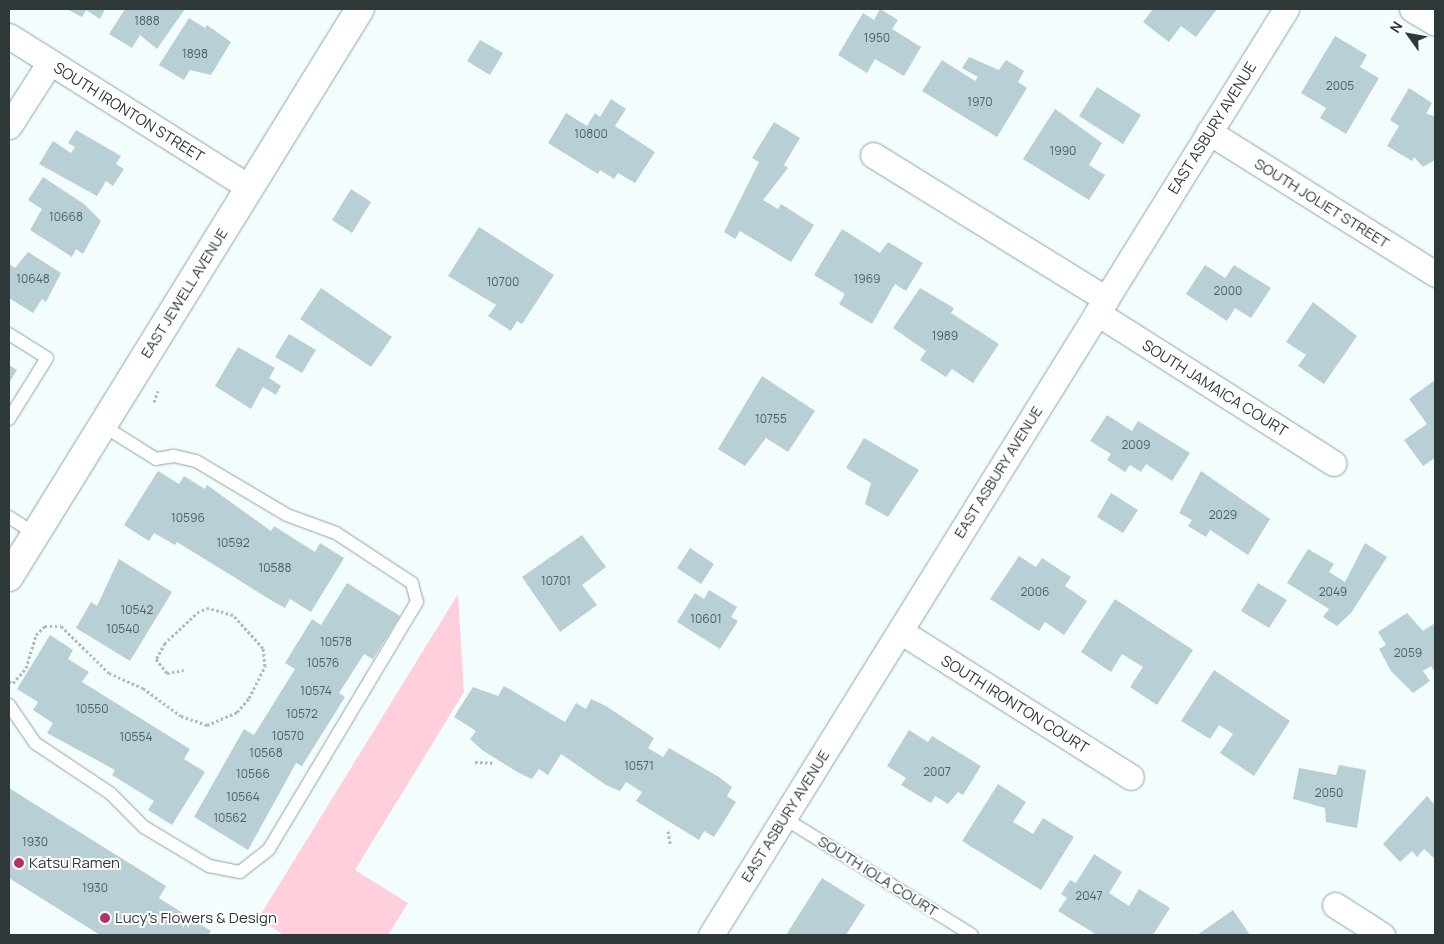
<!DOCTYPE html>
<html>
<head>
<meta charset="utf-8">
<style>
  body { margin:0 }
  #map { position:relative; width:1444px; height:944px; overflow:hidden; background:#f3fdfe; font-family:Manrope,sans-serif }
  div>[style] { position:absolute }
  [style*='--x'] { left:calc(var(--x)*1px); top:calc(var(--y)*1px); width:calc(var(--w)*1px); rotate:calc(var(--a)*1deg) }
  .green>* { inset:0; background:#ffcfdc }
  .building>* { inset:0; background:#b8d0d5 }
  .path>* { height:3px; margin-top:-1.5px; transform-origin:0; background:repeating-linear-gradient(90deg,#b0babb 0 2.5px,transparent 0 5px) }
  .roads { filter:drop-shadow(0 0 1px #8da4a9) drop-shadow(0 0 1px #8da4a9) }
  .lane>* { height:12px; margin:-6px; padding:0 6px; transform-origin:6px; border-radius:6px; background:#fff }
  .street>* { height:25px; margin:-12.5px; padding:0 12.5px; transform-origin:12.5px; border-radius:12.5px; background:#fff }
  .secondary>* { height:28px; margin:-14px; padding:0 14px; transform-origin:14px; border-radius:14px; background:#fff }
  .dots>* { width:14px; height:14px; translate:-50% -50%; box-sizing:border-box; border:2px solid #fff; border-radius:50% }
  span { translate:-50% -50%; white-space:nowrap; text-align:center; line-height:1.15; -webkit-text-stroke:4px #fff; paint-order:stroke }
  .number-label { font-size:12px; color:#505e60 }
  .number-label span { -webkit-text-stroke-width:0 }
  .street-label { font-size:15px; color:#2e3839 }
  .poi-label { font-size:15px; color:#2e3839 }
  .left { translate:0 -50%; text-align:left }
  .frame { position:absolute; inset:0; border:10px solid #2e3839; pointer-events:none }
  .north { position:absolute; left:1384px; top:10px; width:50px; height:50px; -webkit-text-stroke:4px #fff; paint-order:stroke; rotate:302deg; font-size:14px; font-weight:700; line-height:20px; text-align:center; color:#2e3839 }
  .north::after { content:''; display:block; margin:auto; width:18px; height:22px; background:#2e3839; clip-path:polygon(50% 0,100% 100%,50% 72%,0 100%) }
</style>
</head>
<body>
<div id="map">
  <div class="green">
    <i style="clip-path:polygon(458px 594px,464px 692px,355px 870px,408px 903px,388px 935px,284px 935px,258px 919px)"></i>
  </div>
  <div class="building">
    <i style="clip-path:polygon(67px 9px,105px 9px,100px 19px,86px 10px,82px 17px)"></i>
    <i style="clip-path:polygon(125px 9px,185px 9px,157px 49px,140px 35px,132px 48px,109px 34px)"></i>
    <i style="clip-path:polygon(880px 9px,898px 20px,892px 29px,921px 47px,904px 76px,875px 59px,867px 73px,838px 55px,863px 13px,874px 20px)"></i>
    <i style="clip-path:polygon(1153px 9px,1217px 9px,1196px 37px,1181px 26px,1169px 42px,1143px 22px)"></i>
    <i style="clip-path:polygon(189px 18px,205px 28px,207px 25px,231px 42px,211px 75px,190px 70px,184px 80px,159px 65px)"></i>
    <i style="clip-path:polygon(1335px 36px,1367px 55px,1360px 67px,1379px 78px,1346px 134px,1320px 118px,1326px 108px,1301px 93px)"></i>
    <i style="clip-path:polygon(480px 40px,503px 53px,490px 75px,467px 61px)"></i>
    <i style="clip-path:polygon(969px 57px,999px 70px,1006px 60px,1024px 71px,1018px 82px,1027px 88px,997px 137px,922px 91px,942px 60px,975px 81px,978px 77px,962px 68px)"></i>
    <i style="clip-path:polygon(1097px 87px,1141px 115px,1123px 144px,1079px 116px)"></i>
    <i style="clip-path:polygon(1409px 88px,1432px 103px,1426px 114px,1435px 116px,1435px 160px,1423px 167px,1414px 157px,1412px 161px,1387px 146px,1399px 126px,1390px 120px)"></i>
    <i style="clip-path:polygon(611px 99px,626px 109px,615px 126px,655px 152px,635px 183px,618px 173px,614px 179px,600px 170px,598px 174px,548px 143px,566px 113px,587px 126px,595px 113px,600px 117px)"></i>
    <i style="clip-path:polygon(1055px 109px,1102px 143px,1089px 165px,1105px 175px,1089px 200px,1023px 159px)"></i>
    <i style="clip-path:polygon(774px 122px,800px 138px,784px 165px,788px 168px,763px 200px,778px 209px,781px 204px,814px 225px,791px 262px,740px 231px,735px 239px,724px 232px,759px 162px,752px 158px)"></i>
    <i style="clip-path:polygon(76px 130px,121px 156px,116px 164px,124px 169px,113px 186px,106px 181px,97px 196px,39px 164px,53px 141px,71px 153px,75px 147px,68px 143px)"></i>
    <i style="clip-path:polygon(43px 177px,84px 204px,101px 221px,83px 254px,76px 249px,72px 257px,30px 230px,42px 209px,28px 200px)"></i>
    <i style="clip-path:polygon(351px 189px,371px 202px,352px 233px,332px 220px)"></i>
    <i style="clip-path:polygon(479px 227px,554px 275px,522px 324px,517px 321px,511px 331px,488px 316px,496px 305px,448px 276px)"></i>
    <i style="clip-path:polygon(842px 229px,880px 253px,888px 242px,923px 263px,906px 291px,895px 284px,872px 324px,839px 304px,845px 294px,814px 275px)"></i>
    <i style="clip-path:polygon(28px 252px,61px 273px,46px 302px,42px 299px,33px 313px,9px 298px,9px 264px,15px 268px)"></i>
    <i style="clip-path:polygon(1205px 265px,1225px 278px,1234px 265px,1271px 288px,1251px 318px,1235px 308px,1227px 321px,1186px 294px)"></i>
    <i style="clip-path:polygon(321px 288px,392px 337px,371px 367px,300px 319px)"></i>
    <i style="clip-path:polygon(920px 288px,954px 308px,951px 313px,999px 344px,973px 383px,952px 369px,946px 377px,920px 360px,926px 351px,893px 328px)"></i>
    <i style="clip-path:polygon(1313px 302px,1357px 336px,1324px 384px,1298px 366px,1306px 355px,1286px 342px)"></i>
    <i style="clip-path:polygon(289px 334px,316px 350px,302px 373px,275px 357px)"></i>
    <i style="clip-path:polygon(238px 347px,275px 368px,269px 378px,281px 386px,276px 395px,263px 387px,251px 409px,215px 386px)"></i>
    <i style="clip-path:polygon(9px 365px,17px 370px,9px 383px)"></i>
    <i style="clip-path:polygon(762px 376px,815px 411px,788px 452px,766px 438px,745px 466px,718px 449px)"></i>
    <i style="clip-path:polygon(1435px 380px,1435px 458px,1423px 466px,1404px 440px,1427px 424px,1409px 399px)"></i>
    <i style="clip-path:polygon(1107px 415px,1132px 431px,1138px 421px,1190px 453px,1172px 481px,1146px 464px,1141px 472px,1130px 465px,1125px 472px,1107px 460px,1111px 454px,1090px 441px)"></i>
    <i style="clip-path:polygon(864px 438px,919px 470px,888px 517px,865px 504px,871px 483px,846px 468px)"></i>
    <i style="clip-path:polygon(158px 471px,179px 484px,184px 476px,205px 489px,207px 485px,271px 531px,274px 526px,315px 552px,320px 543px,344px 558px,311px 612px,290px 599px,285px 608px,274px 602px,177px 542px,175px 545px,154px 533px,149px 541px,124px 525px)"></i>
    <i style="clip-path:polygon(1201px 471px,1270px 519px,1248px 555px,1210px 530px,1206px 537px,1188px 526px,1192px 520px,1179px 513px)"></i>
    <i style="clip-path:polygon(1111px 493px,1138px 510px,1123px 533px,1097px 517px)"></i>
    <i style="clip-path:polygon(582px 535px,606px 567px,582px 585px,597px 605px,560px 632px,522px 577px)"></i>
    <i style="clip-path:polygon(1365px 543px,1387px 557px,1351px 613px,1337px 626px,1323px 617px,1329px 609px,1287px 583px,1308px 549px,1334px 564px,1329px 572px,1345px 582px)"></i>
    <i style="clip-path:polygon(690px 548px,714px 564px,701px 584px,677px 568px)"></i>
    <i style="clip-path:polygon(1019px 556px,1036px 567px,1042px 558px,1071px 577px,1065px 586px,1087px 601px,1064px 635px,1045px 622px,1039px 631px,990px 599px)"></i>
    <i style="clip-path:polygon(119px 559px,172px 592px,130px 661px,76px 628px,91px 602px,97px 606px)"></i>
    <i style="clip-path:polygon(347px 583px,400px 616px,373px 659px,364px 654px,339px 693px,345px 697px,302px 766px,296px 763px,248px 850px,194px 817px,244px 729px,254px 735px,295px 669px,285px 663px,312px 619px,321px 625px)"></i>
    <i style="clip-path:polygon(1258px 583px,1287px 600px,1269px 628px,1241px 611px)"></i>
    <i style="clip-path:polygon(709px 590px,737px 607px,731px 617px,738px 621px,720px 649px,677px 622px,695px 593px,704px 599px)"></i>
    <i style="clip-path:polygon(1115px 599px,1193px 650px,1157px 705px,1130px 687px,1143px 667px,1122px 654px,1111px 672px,1081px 652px)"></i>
    <i style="clip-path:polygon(1407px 613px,1423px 631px,1435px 623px,1435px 673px,1431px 666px,1423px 671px,1430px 681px,1413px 693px,1391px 671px,1379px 649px,1386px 645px,1378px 632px)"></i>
    <i style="clip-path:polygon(50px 635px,73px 650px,68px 659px,89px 672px,82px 682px,190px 749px,184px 759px,205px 772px,172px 825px,148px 810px,154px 801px,112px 775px,115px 770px,47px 733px,53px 723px,33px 710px,38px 702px,17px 689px)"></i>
    <i style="clip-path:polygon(1214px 670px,1290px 721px,1254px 776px,1220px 753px,1233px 734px,1219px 725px,1210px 739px,1181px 721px)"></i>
    <i style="clip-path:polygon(504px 686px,565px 722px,576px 703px,586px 709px,591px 699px,606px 706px,654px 738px,648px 748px,663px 757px,669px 748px,719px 777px,732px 787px,727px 796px,736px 802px,714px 837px,704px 831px,699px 840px,636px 801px,642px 792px,626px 782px,620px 791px,606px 785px,561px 754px,548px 775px,539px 769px,532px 779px,519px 773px,482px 750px,470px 739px,476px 731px,454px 717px,473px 687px,498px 696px)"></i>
    <i style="clip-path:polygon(909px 730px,928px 742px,932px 736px,981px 766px,963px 795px,958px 792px,948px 804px,935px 796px,931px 803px,901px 785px,906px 778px,887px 766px)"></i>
    <i style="clip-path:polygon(1339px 765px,1366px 770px,1357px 828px,1326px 822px,1325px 808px,1293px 799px,1299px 768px,1336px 775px)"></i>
    <i style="clip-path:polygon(998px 784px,1026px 802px,1013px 822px,1033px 834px,1043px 818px,1074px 837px,1041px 890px,962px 841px)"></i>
    <i style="clip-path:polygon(9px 788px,166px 886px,159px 898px,211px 931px,208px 935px,100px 935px,9px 878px)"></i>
    <i style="clip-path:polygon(1427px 796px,1435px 805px,1435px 859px,1424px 849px,1417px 857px,1412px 851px,1400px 862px,1383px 844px)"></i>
    <i style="clip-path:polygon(1094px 854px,1122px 872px,1109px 893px,1129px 906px,1139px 889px,1170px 908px,1153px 935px,1097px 935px,1058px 911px,1067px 898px,1061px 894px,1070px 880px,1076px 883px)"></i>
    <i style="clip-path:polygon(822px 878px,865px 905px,846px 935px,786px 935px)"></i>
    <i style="clip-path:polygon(1233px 910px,1250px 935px,1197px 935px)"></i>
  </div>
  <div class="path">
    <i style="--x:154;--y:402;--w:12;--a:-70"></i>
    <i style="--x:9;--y:681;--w:4;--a:27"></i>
    <i style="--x:13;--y:683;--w:20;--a:-49"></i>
    <i style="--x:26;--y:668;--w:34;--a:-73"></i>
    <i style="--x:36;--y:635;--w:13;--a:-45"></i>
    <i style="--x:45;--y:626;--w:16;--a:0"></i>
    <i style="--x:61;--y:626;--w:67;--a:44.4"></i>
    <i style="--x:109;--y:673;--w:37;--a:24"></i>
    <i style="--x:143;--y:688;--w:47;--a:36.4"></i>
    <i style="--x:181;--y:716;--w:28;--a:19"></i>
    <i style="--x:207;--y:725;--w:33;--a:-23"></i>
    <i style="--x:237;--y:712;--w:18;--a:-49"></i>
    <i style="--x:249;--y:698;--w:36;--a:-63"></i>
    <i style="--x:265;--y:666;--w:18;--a:-96"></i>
    <i style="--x:263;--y:648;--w:45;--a:-132.3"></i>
    <i style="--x:233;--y:615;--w:25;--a:-164"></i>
    <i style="--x:209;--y:608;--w:10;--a:163"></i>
    <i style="--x:199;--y:611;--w:47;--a:136.7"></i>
    <i style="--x:165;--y:643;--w:18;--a:119"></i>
    <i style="--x:156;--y:659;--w:18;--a:52"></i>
    <i style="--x:167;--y:673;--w:17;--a:-10"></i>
    <i style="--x:475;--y:762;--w:19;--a:3"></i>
    <i style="--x:668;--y:831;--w:13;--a:81"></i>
  </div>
  <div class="roads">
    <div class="lane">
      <i style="--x:9;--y:334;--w:45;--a:32.3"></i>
      <i style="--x:47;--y:358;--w:72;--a:121.9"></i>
      <i style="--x:9;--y:517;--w:31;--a:33"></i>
      <i style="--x:9;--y:705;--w:46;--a:55.6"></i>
      <i style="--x:35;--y:743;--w:90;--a:33.7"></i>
      <i style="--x:110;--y:793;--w:48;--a:45"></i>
      <i style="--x:144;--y:827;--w:76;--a:31"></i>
      <i style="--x:209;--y:866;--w:32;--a:11"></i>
      <i style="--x:240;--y:872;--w:37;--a:-38"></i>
      <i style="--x:269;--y:849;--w:288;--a:-59.1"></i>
      <i style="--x:417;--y:602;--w:20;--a:-105"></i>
      <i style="--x:412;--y:583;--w:91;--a:-146.7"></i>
      <i style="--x:336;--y:533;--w:52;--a:-159.8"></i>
      <i style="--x:287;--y:515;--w:106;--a:-149.3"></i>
      <i style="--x:196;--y:461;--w:23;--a:-167"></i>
      <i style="--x:174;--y:456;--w:18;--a:171"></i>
      <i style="--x:156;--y:459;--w:64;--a:-147.8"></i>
      <i style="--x:784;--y:818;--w:221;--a:31.9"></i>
    </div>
    <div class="street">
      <i style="--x:1412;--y:9;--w:27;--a:31"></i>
      <i style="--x:9;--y:36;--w:284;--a:32.2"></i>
      <i style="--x:9;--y:126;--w:76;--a:-57.4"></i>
      <i style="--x:1209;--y:132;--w:267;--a:32.1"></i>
      <i style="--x:873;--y:155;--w:274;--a:31.7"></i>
      <i style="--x:1097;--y:313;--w:280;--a:32.4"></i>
      <i style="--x:900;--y:631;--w:273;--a:32.3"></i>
      <i style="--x:1335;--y:905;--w:56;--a:32.6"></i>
      <i style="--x:711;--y:935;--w:1090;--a:-58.16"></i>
    </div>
    <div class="secondary">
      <i style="--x:9;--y:577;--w:668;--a:-58.29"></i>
    </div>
  </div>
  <div class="dots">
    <i style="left:19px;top:863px;background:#b92f69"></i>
    <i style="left:105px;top:918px;background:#b92f69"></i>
  </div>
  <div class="number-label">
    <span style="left:147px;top:21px">1888</span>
    <span style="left:877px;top:38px">1950</span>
    <span style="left:195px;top:54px">1898</span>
    <span style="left:1340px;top:86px">2005</span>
    <span style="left:980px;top:102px">1970</span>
    <span style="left:591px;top:134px">10800</span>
    <span style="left:1063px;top:151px">1990</span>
    <span style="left:66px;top:217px">10668</span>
    <span style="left:33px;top:279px">10648</span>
    <span style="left:867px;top:279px">1969</span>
    <span style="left:503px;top:282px">10700</span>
    <span style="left:1228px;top:291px">2000</span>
    <span style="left:945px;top:336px">1989</span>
    <span style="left:771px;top:419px">10755</span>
    <span style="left:1136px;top:445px">2009</span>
    <span style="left:1223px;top:515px">2029</span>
    <span style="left:188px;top:518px">10596</span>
    <span style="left:233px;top:543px">10592</span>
    <span style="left:275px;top:568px">10588</span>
    <span style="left:556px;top:581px">10701</span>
    <span style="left:1035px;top:592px">2006</span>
    <span style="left:1333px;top:592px">2049</span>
    <span style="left:137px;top:610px">10542</span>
    <span style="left:706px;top:619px">10601</span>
    <span style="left:123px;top:629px">10540</span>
    <span style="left:336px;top:642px">10578</span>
    <span style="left:1408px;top:653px">2059</span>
    <span style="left:323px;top:663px">10576</span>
    <span style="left:316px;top:691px">10574</span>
    <span style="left:92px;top:709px">10550</span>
    <span style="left:302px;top:714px">10572</span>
    <span style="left:288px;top:736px">10570</span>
    <span style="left:136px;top:737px">10554</span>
    <span style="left:266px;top:753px">10568</span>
    <span style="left:639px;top:766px">10571</span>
    <span style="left:937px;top:772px">2007</span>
    <span style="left:253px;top:774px">10566</span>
    <span style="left:1329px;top:793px">2050</span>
    <span style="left:243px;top:797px">10564</span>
    <span style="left:230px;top:818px">10562</span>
    <span style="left:35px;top:842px">1930</span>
    <span style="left:95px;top:888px">1930</span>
    <span style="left:1089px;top:896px">2047</span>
  </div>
  <div class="street-label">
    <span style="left:129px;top:112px;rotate:32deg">SOUTH IRONTON STREET</span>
    <span style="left:1212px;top:128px;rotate:-58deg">EAST ASBURY AVENUE</span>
    <span style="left:1322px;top:203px;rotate:32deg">SOUTH JOLIET STREET</span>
    <span style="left:184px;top:293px;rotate:-58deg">EAST JEWELL AVENUE</span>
    <span style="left:1215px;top:388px;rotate:32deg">SOUTH JAMAICA COURT</span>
    <span style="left:998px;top:472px;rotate:-58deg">EAST ASBURY AVENUE</span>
    <span style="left:1015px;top:704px;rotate:32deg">SOUTH IRONTON COURT</span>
    <span style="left:785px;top:816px;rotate:-58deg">EAST ASBURY AVENUE</span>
    <span style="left:878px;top:876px;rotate:32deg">SOUTH IOLA COURT</span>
  </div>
  <div class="poi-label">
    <span class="left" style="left:29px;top:863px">Katsu Ramen</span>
    <span class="left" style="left:115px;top:918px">Lucy’s Flowers &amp; Design</span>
  </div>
  <div class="frame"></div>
  <div class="north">N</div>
</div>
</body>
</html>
